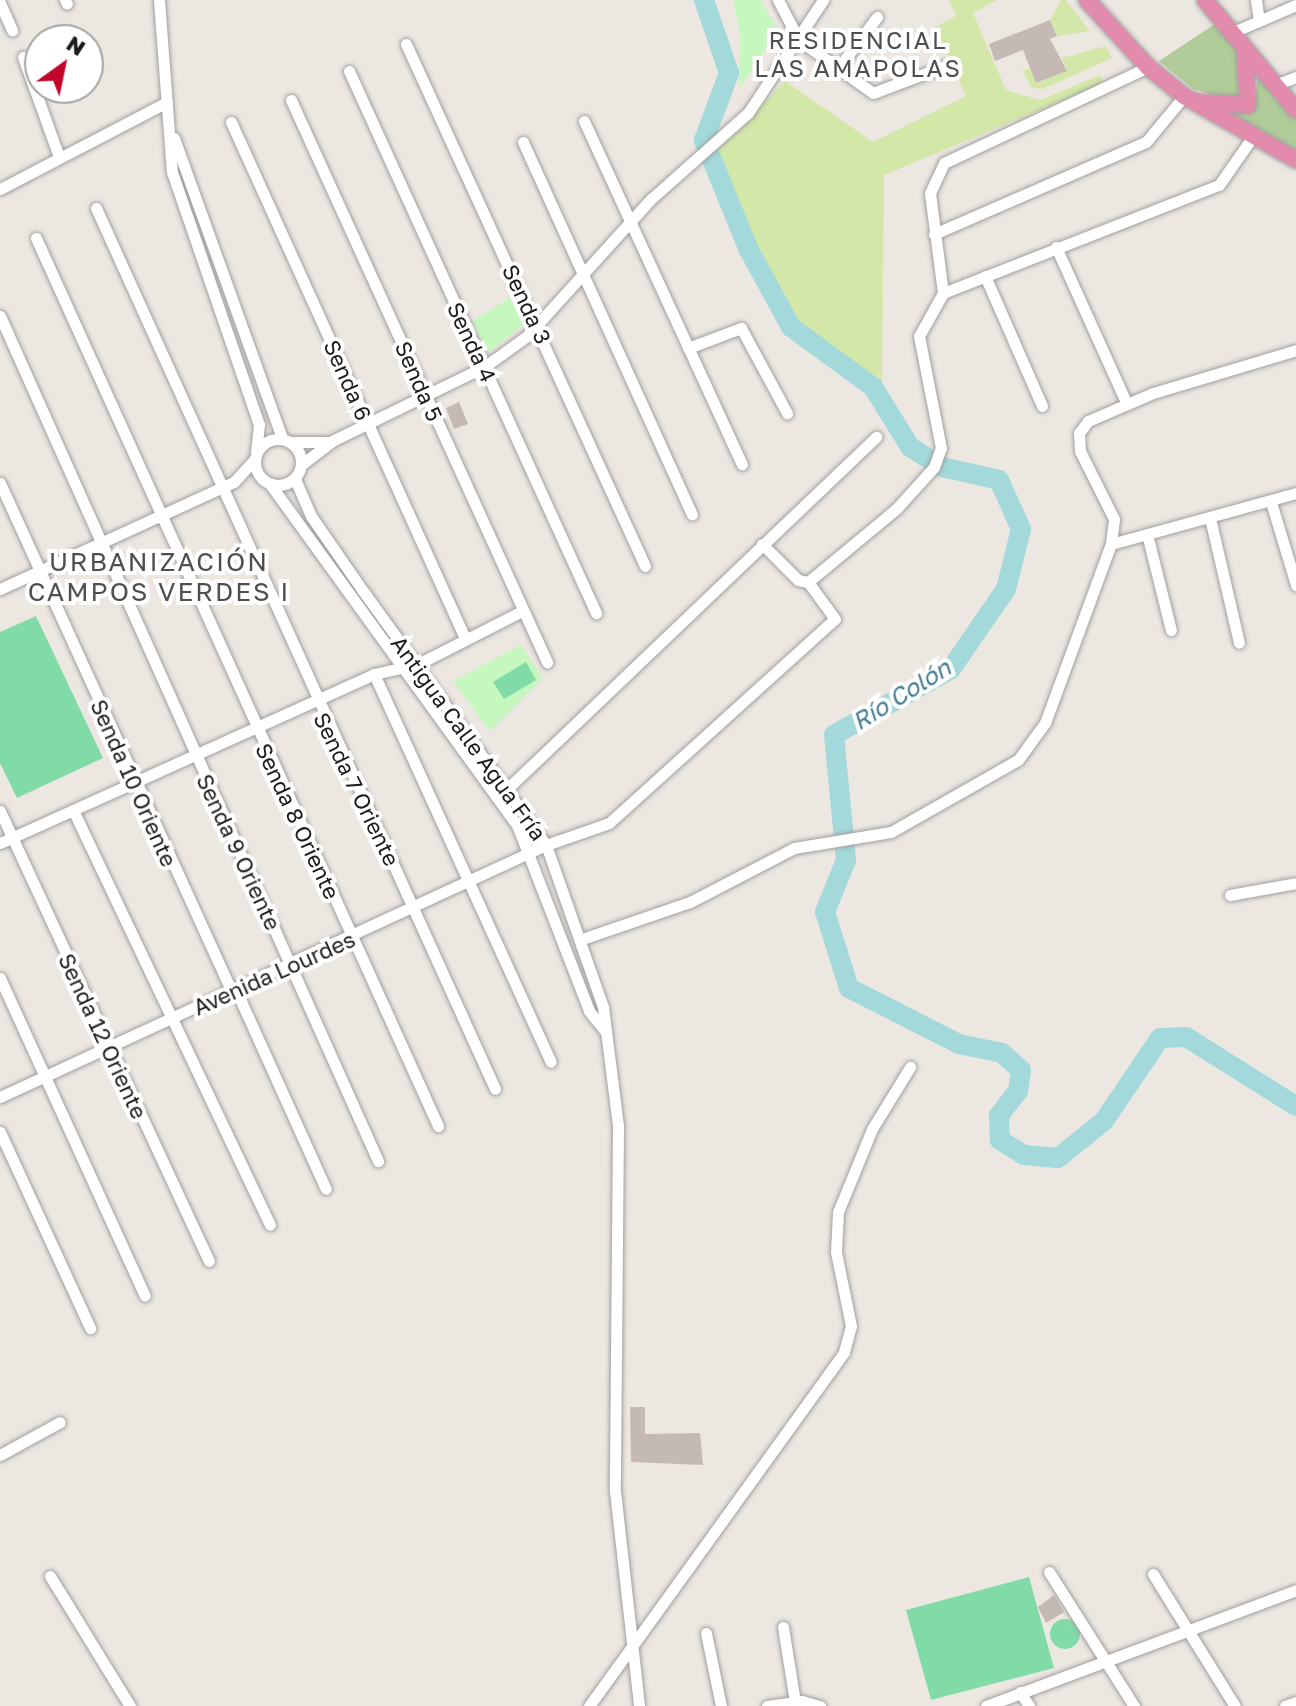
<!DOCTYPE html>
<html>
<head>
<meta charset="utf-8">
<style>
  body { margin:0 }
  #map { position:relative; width:1296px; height:1706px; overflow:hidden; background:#ede7e2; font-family:"Golos Text",sans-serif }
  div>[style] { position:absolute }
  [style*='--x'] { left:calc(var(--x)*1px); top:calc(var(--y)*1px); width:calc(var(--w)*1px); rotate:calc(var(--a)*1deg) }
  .grass>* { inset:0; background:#d3e7a9 }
  .forest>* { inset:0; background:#b1cc98 }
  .park>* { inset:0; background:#c6f7bf }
  .pitch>* { inset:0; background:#81dba7 }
  .round { border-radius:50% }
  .river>* { height:20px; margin:-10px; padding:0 10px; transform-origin:10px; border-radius:10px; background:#a3d9da }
  .building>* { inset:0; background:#c5b9b6 }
  .roads { filter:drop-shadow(0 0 2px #a0a0a0) drop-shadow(0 0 2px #a0a0a0) }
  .minor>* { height:11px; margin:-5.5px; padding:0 5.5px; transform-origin:5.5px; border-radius:5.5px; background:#fff }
  .minor>.ring { margin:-5.5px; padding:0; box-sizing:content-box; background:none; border:11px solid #fff; border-radius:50% }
  .highway>* { height:16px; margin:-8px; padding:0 8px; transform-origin:8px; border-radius:8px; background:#e38bad }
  span { translate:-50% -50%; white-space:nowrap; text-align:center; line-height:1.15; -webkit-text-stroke:8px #fff; paint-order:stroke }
  .street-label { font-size:22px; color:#1c1c1c }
  .neighbourhood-label { font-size:24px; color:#4f4f4f; letter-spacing:2px }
  .water-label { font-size:24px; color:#437a92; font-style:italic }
  .quarter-label { font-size:26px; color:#4f4f4f; letter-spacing:2px }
  .north { position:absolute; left:24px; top:24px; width:80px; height:80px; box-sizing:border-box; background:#fff; border:2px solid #a4a4a4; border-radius:50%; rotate:33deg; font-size:22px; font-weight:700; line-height:32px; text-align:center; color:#1c1c1c }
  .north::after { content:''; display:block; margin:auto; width:28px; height:36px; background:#c3052b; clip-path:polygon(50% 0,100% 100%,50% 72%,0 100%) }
</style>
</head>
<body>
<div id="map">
  <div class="grass">
    <i style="clip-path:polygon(949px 0,997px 0,973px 13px,1006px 90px,1040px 100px,1100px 75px,1104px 83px,884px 175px,882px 384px,796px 321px,754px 248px,717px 151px,785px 81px,873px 142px,966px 96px,935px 27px,956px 16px)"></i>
    <i style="clip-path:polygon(1061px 0,1066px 0,1090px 31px,1057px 36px,1050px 20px)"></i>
    <i style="clip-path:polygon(1106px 46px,1112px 58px,1043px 89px,1032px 88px,1022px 71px,1030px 68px,1037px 83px,1067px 71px,1062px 58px)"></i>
  </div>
  <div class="forest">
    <i style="clip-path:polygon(1218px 22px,1239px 47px,1240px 96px,1231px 99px,1193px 89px,1159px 61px)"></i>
    <i style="clip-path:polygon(1258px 71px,1296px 117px,1296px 152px,1224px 109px,1255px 104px)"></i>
  </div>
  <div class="park">
    <i style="clip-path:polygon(733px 0,760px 0,778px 29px,739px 90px,740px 34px)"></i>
    <i style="clip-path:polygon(516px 294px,529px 320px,488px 352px,472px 321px)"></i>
    <i style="clip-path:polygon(521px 645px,543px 678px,490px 731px,453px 681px)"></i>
  </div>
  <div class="pitch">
    <i style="clip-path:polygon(36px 616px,103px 758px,17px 798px,0 763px,0 632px)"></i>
    <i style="clip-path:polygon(526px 662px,536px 680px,504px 699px,493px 682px)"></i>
    <i style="clip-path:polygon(1029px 1577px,1054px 1668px,931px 1700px,906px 1610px)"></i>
    <i class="round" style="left:1050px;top:1619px;width:30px;height:30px"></i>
  </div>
  <div class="river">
    <i style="--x:704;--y:0;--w:77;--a:71.1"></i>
    <i style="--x:729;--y:73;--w:72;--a:110.5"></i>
    <i style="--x:704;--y:140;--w:119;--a:67.8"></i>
    <i style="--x:749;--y:250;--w:88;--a:61.4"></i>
    <i style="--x:791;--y:327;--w:102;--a:36.2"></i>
    <i style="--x:873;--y:387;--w:70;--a:58.3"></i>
    <i style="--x:910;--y:447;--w:38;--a:32"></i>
    <i style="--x:942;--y:467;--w:58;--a:12.8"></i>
    <i style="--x:999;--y:480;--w:54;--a:65.8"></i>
    <i style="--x:1021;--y:529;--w:62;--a:104"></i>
    <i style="--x:1006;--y:589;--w:97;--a:124.5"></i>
    <i style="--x:951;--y:669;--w:134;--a:150.6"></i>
    <i style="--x:834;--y:735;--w:126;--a:84.5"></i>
    <i style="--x:846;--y:860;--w:56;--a:112"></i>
    <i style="--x:825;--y:912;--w:80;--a:72.5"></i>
    <i style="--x:849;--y:988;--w:123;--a:27"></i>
    <i style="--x:959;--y:1044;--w:44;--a:11.8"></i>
    <i style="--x:1002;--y:1053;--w:25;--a:42"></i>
    <i style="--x:1021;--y:1070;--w:21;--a:98"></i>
    <i style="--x:1018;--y:1091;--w:31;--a:128"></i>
    <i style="--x:999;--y:1115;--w:25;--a:88"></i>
    <i style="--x:1000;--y:1140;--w:28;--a:32"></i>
    <i style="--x:1024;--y:1155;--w:34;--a:5"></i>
    <i style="--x:1058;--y:1158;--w:59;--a:-38.8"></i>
    <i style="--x:1104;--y:1121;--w:100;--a:-56"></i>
    <i style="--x:1160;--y:1038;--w:26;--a:-2"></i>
    <i style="--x:1186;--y:1037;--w:130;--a:32.1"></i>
  </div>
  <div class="building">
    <i style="clip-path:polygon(1050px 20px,1057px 36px,1050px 39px,1067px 71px,1036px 83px,1023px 50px,995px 61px,989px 44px)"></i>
    <i style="clip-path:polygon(459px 402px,468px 424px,454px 429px,446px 408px)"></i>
    <i style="clip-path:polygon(630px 1407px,645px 1407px,645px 1434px,700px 1433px,703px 1465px,631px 1462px)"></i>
    <i style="clip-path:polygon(1054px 1595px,1064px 1612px,1046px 1623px,1038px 1607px)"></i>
  </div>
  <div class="roads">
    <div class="minor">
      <i style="--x:65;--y:0;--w:4;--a:63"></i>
      <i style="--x:159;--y:0;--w:172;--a:85.7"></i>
      <i style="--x:172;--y:172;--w:267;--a:71"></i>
      <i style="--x:259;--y:424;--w:29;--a:96"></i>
      <i style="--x:778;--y:0;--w:45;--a:62.3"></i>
      <i style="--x:799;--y:40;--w:91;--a:35.6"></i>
      <i style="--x:873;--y:93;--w:77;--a:-20.6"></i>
      <i style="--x:1256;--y:0;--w:21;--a:82"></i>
      <i style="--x:0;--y:3;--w:30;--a:66"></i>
      <i style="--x:1231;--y:33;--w:71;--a:-23.3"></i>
      <i style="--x:406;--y:44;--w:574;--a:65.4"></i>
      <i style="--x:23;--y:57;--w:106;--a:70.2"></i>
      <i style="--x:1148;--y:67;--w:225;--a:154.8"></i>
      <i style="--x:944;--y:163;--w:33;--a:115"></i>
      <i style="--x:930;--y:193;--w:101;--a:82.6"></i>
      <i style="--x:943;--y:293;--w:296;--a:-21.4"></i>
      <i style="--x:1219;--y:185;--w:56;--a:-55.2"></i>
      <i style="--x:349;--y:71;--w:596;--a:65.5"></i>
      <i style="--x:836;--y:71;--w:68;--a:-52.8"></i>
      <i style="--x:1275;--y:85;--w:22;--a:-21"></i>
      <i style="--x:291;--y:100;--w:618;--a:65.51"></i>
      <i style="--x:584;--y:121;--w:378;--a:65.3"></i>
      <i style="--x:231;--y:122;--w:567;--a:65.61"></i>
      <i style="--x:174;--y:138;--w:319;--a:70.2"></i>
      <i style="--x:523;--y:142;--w:409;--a:65.6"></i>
      <i style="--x:0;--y:189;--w:188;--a:-27.5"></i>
      <i style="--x:96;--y:208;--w:967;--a:65.63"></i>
      <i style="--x:934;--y:234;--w:231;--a:-23.5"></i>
      <i style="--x:1146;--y:142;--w:60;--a:-50.4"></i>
      <i style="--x:36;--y:238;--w:975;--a:65.64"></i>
      <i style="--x:1056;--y:247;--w:172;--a:65.7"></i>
      <i style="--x:985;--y:276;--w:142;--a:66.3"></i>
      <i style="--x:0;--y:316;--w:926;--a:65.9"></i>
      <i style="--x:688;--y:348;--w:57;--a:-20.7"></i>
      <i style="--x:741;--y:328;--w:97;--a:61.6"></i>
      <i class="ring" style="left:255px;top:439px;width:35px;height:35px"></i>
      <i style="--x:291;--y:442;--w:37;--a:0"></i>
      <i style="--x:302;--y:464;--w:38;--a:-37"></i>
      <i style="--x:332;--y:441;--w:169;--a:-26"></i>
      <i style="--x:484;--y:367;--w:53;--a:-35.8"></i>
      <i style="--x:527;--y:336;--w:185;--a:-47.9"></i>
      <i style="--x:651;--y:199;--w:130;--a:-41.6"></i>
      <i style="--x:748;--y:113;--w:136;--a:-56.4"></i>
      <i style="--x:295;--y:479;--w:40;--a:66.6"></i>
      <i style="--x:311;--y:516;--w:91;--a:55.3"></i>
      <i style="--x:363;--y:591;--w:313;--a:54.2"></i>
      <i style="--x:546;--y:845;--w:172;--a:70.6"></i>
      <i style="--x:603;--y:1007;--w:120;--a:82.8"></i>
      <i style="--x:618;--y:1126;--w:365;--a:90.5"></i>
      <i style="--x:615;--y:1491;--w:216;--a:83.6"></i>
      <i style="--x:0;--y:483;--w:559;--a:65.5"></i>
      <i style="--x:270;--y:484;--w:421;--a:54.1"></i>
      <i style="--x:517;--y:825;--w:199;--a:68.8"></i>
      <i style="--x:589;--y:1011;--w:27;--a:51"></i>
      <i style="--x:1271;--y:502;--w:87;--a:73.2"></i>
      <i style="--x:1210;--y:518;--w:128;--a:76.9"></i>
      <i style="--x:1147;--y:534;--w:99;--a:76"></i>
      <i style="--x:1111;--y:544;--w:192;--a:-15.4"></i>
      <i style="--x:808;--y:582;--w:116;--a:-39.7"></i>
      <i style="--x:897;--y:508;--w:55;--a:-47.9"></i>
      <i style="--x:934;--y:467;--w:20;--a:-70"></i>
      <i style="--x:941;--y:448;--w:114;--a:-101.1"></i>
      <i style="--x:919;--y:336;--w:49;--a:-60.8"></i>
      <i style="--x:0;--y:589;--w:257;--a:-24.6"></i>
      <i style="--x:234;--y:482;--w:31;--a:-48"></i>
      <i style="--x:374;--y:674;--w:426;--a:65.5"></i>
      <i style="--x:508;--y:788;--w:509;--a:-43.65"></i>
      <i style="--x:73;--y:810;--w:459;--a:64.6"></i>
      <i style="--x:0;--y:811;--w:496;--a:65.1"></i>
      <i style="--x:0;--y:843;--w:410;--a:-24.3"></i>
      <i style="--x:374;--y:674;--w:45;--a:-12.8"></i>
      <i style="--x:418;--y:664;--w:117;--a:-27"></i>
      <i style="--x:1230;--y:895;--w:67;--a:-10.3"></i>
      <i style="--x:582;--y:939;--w:114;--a:-18.9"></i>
      <i style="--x:690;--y:902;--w:117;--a:-27.4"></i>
      <i style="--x:794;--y:848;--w:98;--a:-9.4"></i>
      <i style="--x:891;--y:832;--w:146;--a:-29.6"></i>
      <i style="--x:1018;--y:760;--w:46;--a:-53.9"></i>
      <i style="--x:1045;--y:723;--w:191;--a:-69.8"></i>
      <i style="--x:1111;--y:544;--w:25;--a:-83"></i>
      <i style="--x:1114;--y:519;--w:76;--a:-116.6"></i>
      <i style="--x:1080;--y:451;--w:18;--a:-93"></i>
      <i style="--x:1079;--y:433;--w:15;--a:-53"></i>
      <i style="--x:1088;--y:421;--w:71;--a:-23.3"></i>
      <i style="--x:1153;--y:393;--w:149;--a:-16.7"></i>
      <i style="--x:0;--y:978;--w:349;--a:65.5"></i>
      <i style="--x:236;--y:990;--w:218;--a:65.7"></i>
      <i style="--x:0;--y:1097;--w:601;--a:-24.78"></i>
      <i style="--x:546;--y:845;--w:67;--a:-19.2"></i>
      <i style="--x:609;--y:823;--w:304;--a:-42.1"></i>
      <i style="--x:835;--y:619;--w:46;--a:-126.1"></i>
      <i style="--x:808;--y:582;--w:10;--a:-169"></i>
      <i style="--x:798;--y:580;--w:51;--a:-135"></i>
      <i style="--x:0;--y:1132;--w:216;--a:65.3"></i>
      <i style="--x:0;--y:1455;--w:68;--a:-28.8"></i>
      <i style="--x:1049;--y:1572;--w:159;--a:57.6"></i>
      <i style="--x:1153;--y:1574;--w:155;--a:58.2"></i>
      <i style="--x:50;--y:1576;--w:153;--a:58.4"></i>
      <i style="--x:783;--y:1627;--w:76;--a:80.9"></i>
      <i style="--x:706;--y:1633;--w:75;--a:78.4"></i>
      <i style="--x:1020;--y:1692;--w:17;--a:57"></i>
      <i style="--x:589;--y:1706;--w:436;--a:-54.2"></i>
      <i style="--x:844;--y:1352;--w:27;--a:-75"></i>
      <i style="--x:851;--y:1326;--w:76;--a:-101.5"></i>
      <i style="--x:836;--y:1252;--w:40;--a:-87.1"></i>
      <i style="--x:838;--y:1212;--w:90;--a:-67.7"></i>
      <i style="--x:872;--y:1129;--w:73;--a:-58.5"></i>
      <i style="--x:767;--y:1706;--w:35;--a:-8"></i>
      <i style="--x:802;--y:1701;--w:19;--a:16"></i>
      <i style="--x:986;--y:1706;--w:331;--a:-20.5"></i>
      <i style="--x:1285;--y:1706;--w:12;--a:-20"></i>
    </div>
    <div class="highway">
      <i style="--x:1087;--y:0;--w:91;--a:47.7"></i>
      <i style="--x:1148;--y:67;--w:46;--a:38.9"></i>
      <i style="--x:1184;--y:96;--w:129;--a:29.7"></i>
      <i style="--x:1205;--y:0;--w:143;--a:50.4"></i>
      <i style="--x:1196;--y:102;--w:52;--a:3.3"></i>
      <i style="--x:1248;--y:105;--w:50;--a:-93.4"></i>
    </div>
  </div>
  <div class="street-label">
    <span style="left:527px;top:304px;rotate:65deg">Senda 3</span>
    <span style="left:472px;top:342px;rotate:65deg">Senda 4</span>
    <span style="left:348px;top:380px;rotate:66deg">Senda 6</span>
    <span style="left:419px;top:381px;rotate:66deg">Senda 5</span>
    <span style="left:469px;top:738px;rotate:54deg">Antigua Calle Agua Fría</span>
    <span style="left:134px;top:783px;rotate:66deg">Senda 10 Oriente</span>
    <span style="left:357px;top:789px;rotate:64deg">Senda 7 Oriente</span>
    <span style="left:298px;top:821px;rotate:65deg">Senda 8 Oriente</span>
    <span style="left:239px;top:852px;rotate:65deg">Senda 9 Oriente</span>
    <span style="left:274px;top:973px;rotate:-24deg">Avenida Lourdes</span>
    <span style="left:103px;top:1036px;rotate:65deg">Senda 12 Oriente</span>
  </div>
  <div class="neighbourhood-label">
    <span style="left:858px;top:54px">RESIDENCIAL<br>LAS AMAPOLAS</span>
  </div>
  <div class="water-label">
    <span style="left:901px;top:694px;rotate:-32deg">Río Colón</span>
  </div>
  <div class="quarter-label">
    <span style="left:159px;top:577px">URBANIZACIÓN<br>CAMPOS VERDES I</span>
  </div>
  <div class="north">N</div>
</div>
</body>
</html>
